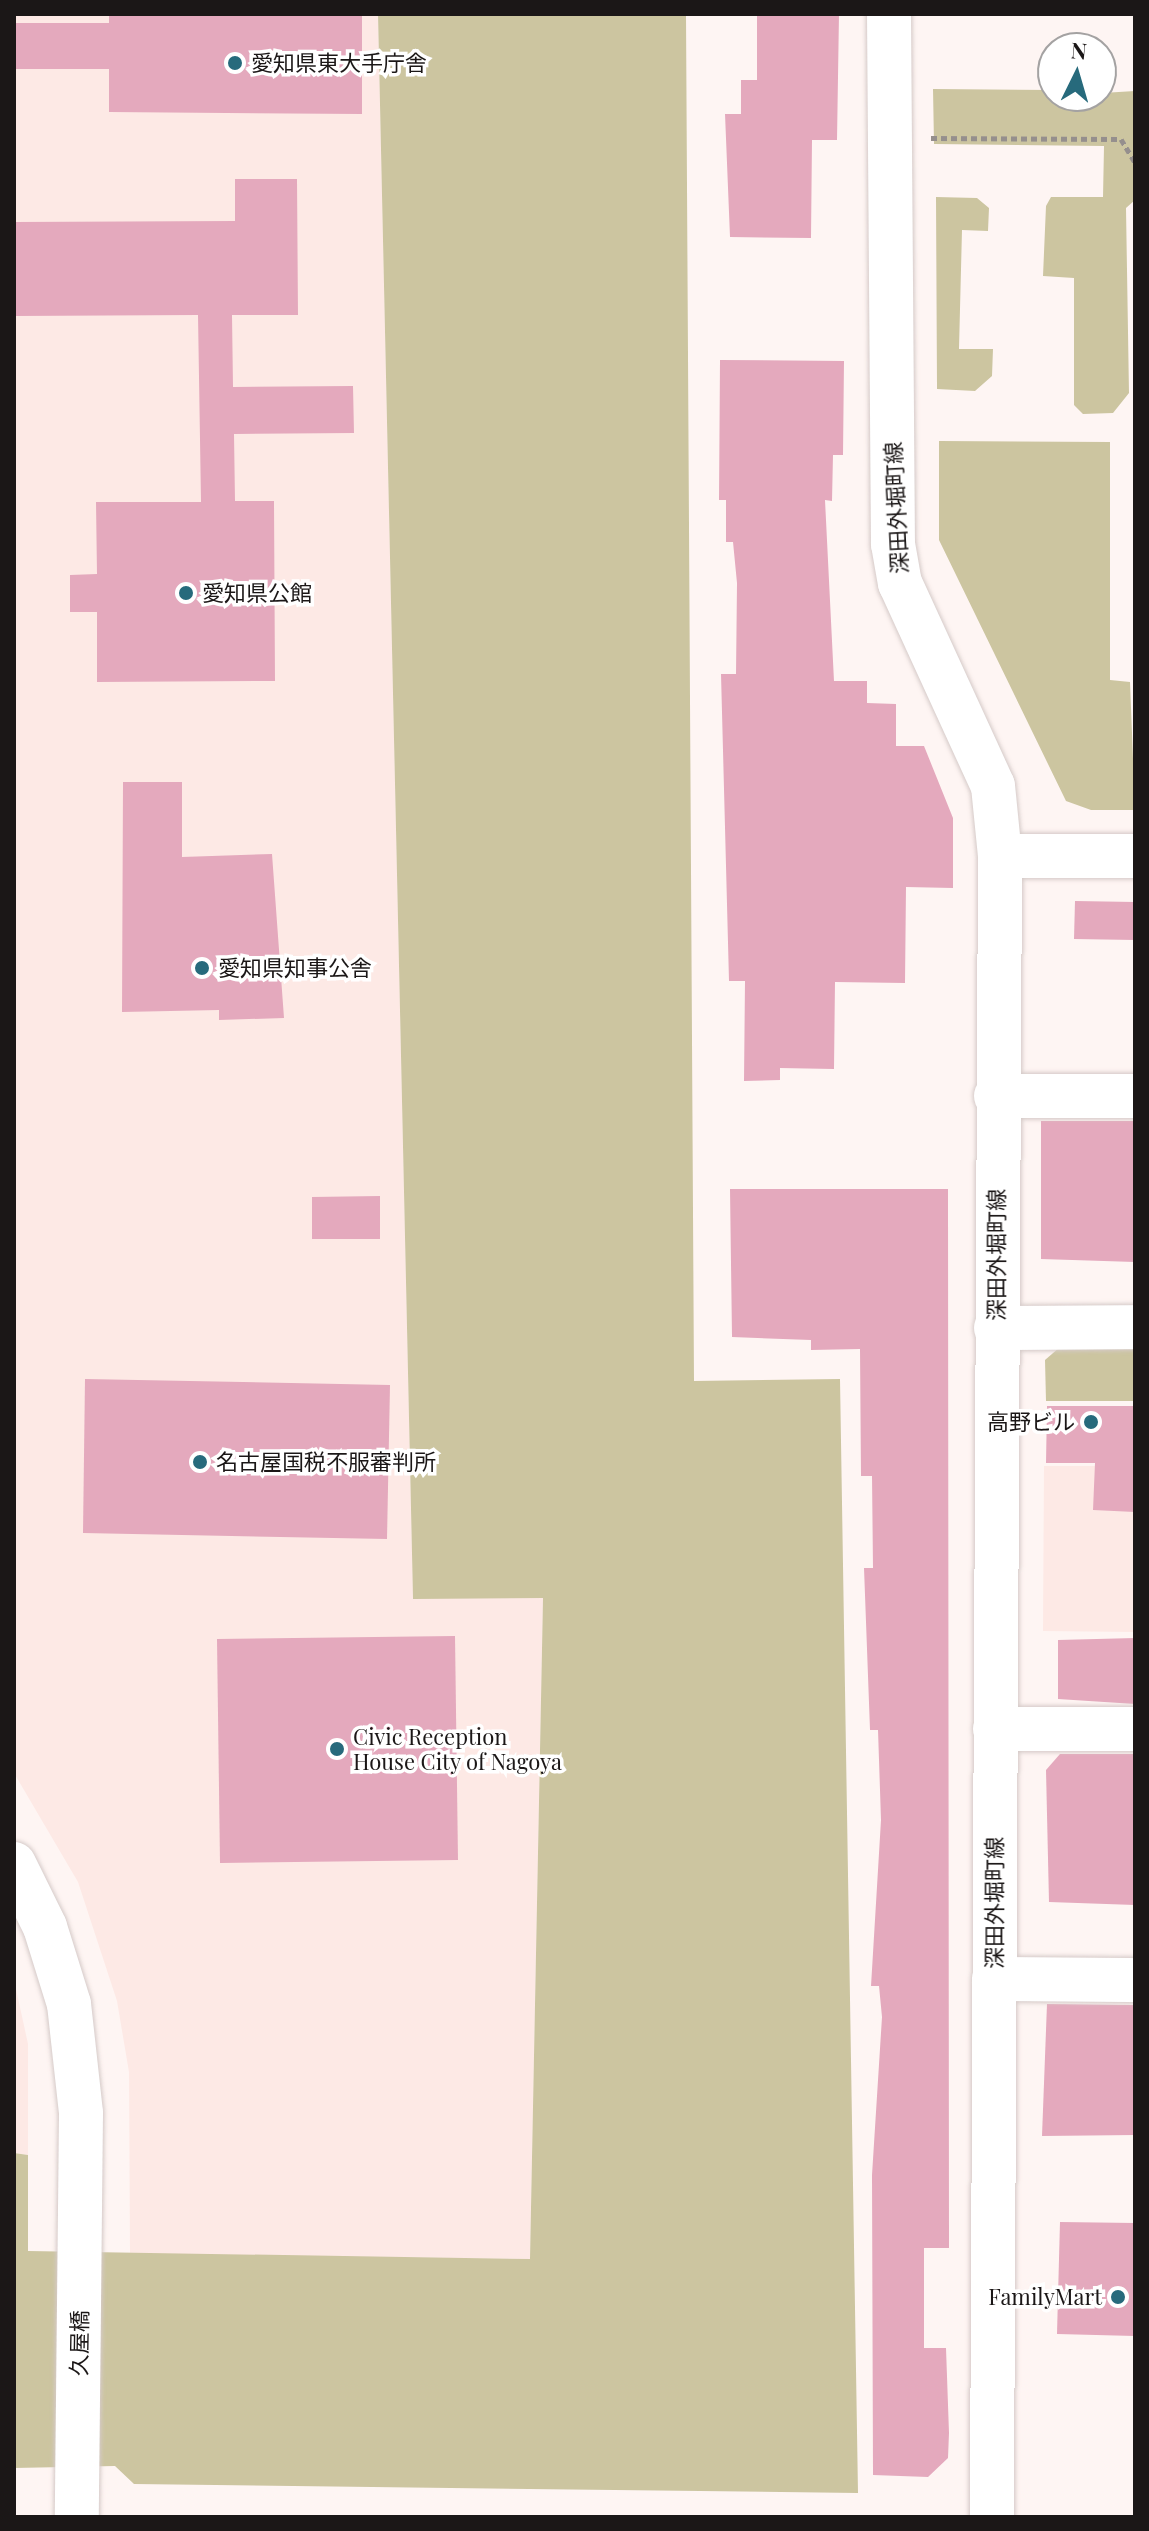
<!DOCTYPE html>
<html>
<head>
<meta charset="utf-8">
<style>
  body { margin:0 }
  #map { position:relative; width:1149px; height:2531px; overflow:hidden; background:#fef5f3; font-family:"Playfair Display","Noto Sans JP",serif }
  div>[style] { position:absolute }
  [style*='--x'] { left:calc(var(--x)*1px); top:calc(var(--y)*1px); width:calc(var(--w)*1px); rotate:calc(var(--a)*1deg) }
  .built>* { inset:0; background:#fde9e5 }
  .green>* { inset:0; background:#ccc5a0 }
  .building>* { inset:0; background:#e4a9bd }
  .path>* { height:5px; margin-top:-2.5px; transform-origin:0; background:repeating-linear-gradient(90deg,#958f8d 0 6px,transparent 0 10px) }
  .roads { filter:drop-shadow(0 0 2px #d5cac8) drop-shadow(0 0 2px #d5cac8) }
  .minor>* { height:44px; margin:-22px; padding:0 22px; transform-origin:22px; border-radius:22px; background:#fff }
  .dots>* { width:22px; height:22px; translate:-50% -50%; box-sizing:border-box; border:4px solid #fff; border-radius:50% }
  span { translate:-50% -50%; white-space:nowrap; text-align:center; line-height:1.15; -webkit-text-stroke:7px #fff; paint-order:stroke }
  .poi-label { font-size:22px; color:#1b1717 }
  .left { translate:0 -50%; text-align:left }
  .right { translate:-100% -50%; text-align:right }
  .street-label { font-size:22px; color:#1b1717 }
  .frame { position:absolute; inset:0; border:16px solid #1b1717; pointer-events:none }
  .north { position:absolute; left:1037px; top:32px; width:80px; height:80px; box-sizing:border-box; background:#fff; border:2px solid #a4a2a2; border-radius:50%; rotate:5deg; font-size:22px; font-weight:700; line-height:32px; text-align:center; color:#1b1717 }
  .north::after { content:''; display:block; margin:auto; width:28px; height:36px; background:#276a7c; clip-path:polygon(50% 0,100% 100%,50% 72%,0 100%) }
</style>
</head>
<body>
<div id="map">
  <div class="built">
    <i style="clip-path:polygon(14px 14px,378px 14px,413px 1598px,543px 1598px,530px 2259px,130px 2254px,129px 2072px,117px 2001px,78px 1882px,14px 1773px)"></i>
    <i style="clip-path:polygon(1044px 1466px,1135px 1466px,1135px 1632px,1043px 1631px)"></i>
    <i style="clip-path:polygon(14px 1980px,28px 2044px,28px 2155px,14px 2153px)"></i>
  </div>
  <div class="green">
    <i style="clip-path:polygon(378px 14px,686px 14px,694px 1381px,840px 1379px,858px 2493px,134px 2484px,115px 2466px,14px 2468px,14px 2153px,28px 2155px,28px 2251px,530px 2259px,543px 1598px,413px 1599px)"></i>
    <i style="clip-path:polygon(933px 89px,1053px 90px,1053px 96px,1135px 91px,1135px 200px,1126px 208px,1129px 393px,1113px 413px,1083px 414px,1074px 405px,1074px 278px,1043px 276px,1046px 206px,1051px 197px,1103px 197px,1104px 146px,934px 144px)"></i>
    <i style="clip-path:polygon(936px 197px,977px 198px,989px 208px,988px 231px,962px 230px,959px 349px,993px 349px,992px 376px,975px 391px,937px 389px)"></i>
    <i style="clip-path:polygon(939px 441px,1110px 442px,1110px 680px,1130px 682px,1135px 810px,1091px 810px,1066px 801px,939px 540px)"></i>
    <i style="clip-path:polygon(1060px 1347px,1135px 1347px,1135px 1401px,1046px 1401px,1045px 1360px)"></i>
  </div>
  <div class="building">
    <i style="clip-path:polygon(109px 14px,362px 14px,362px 114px,109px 112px,109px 69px,14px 69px,14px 23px,109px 23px)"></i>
    <i style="clip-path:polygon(757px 14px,839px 14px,837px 140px,812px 140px,811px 238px,730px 237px,725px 114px,741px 114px,741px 80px,757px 80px)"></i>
    <i style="clip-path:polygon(235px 179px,297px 179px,298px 315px,232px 315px,233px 387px,353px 386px,354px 433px,234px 434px,235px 501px,274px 501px,275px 681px,97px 682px,97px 612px,70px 612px,70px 575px,97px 574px,96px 502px,201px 502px,198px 315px,14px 316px,14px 222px,235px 221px)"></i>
    <i style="clip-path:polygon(720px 360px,844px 361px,843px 455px,833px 455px,832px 501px,825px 500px,834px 681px,867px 681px,867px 703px,896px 704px,896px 746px,924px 746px,953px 818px,953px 888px,906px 887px,905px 983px,835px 982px,834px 1069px,780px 1068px,780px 1080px,744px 1081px,745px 981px,729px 981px,721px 674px,736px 674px,737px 583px,733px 542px,726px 542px,726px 500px,719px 500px)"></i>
    <i style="clip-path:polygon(123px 782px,182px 782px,182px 857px,272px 854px,284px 1018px,219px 1020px,219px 1010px,122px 1012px)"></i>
    <i style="clip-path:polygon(1075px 901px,1135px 902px,1135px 940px,1074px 939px)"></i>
    <i style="clip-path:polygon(1041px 1121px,1135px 1121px,1135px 1262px,1041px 1259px)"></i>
    <i style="clip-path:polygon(730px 1189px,948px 1189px,949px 2248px,924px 2248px,924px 2348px,946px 2348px,949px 2433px,948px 2458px,928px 2477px,873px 2475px,872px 2175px,882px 2017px,879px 1986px,871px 1986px,881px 1820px,878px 1730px,870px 1730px,864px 1568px,873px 1568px,872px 1476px,861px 1476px,860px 1349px,811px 1350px,811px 1340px,732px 1337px)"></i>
    <i style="clip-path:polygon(380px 1196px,380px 1239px,312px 1239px,312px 1197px)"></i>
    <i style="clip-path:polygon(85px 1379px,390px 1385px,387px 1539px,83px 1533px)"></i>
    <i style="clip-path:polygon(1047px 1406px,1135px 1406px,1135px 1512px,1093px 1510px,1095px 1463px,1046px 1463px)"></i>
    <i style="clip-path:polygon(455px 1636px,458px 1860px,220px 1863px,217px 1639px)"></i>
    <i style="clip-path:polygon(1135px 1638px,1135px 1704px,1058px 1699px,1058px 1640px)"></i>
    <i style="clip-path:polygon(1060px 1754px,1135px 1754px,1135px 1905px,1049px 1902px,1046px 1770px)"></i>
    <i style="clip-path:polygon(1047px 2004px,1135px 2005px,1135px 2135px,1042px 2136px)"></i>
    <i style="clip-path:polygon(1060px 2222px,1135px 2223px,1135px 2336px,1057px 2334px)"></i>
  </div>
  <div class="path">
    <i style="--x:931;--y:138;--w:190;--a:0.3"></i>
    <i style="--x:1121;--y:139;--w:27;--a:59"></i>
  </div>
  <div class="roads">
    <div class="minor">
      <i style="--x:889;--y:14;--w:530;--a:89.57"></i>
      <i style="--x:893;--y:544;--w:40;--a:80"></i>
      <i style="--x:900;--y:583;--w:223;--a:65.4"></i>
      <i style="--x:993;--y:786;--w:70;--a:84.3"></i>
      <i style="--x:1000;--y:856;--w:1661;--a:90.28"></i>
      <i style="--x:1000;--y:856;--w:135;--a:0"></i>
      <i style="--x:996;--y:1096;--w:139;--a:0"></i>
      <i style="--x:996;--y:1328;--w:139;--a:-0.4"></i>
      <i style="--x:995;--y:1729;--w:140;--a:0"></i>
      <i style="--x:14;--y:1864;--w:70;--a:63.8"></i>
      <i style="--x:45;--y:1927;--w:81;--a:72.7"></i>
      <i style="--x:69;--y:2004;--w:110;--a:83.7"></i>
      <i style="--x:81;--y:2113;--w:404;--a:90.6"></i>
      <i style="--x:994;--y:1979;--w:141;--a:0.4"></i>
    </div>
  </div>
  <div class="dots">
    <i style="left:235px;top:63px;background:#276a7c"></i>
    <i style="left:186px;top:593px;background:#276a7c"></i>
    <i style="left:202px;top:968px;background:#276a7c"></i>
    <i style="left:1091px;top:1422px;background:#276a7c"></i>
    <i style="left:200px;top:1462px;background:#276a7c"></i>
    <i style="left:337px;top:1749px;background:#276a7c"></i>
    <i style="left:1118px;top:2297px;background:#276a7c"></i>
  </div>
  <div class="poi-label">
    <span class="left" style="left:251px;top:63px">愛知県東大手庁舎</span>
    <span class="left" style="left:202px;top:593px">愛知県公館</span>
    <span class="left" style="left:218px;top:968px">愛知県知事公舎</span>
    <span class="right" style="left:1075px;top:1422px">高野ビル</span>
    <span class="left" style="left:216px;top:1462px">名古屋国税不服審判所</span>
    <span class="left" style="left:353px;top:1749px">Civic Reception<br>House City of Nagoya</span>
    <span class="right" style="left:1102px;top:2297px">FamilyMart</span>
  </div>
  <div class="street-label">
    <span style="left:896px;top:508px;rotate:-93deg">深田外堀町線</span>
    <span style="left:996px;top:1255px;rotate:-90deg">深田外堀町線</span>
    <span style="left:994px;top:1903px;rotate:-90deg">深田外堀町線</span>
    <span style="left:79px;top:2343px;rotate:-89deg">久屋橋</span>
  </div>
  <div class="frame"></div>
  <div class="north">N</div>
</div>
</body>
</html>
